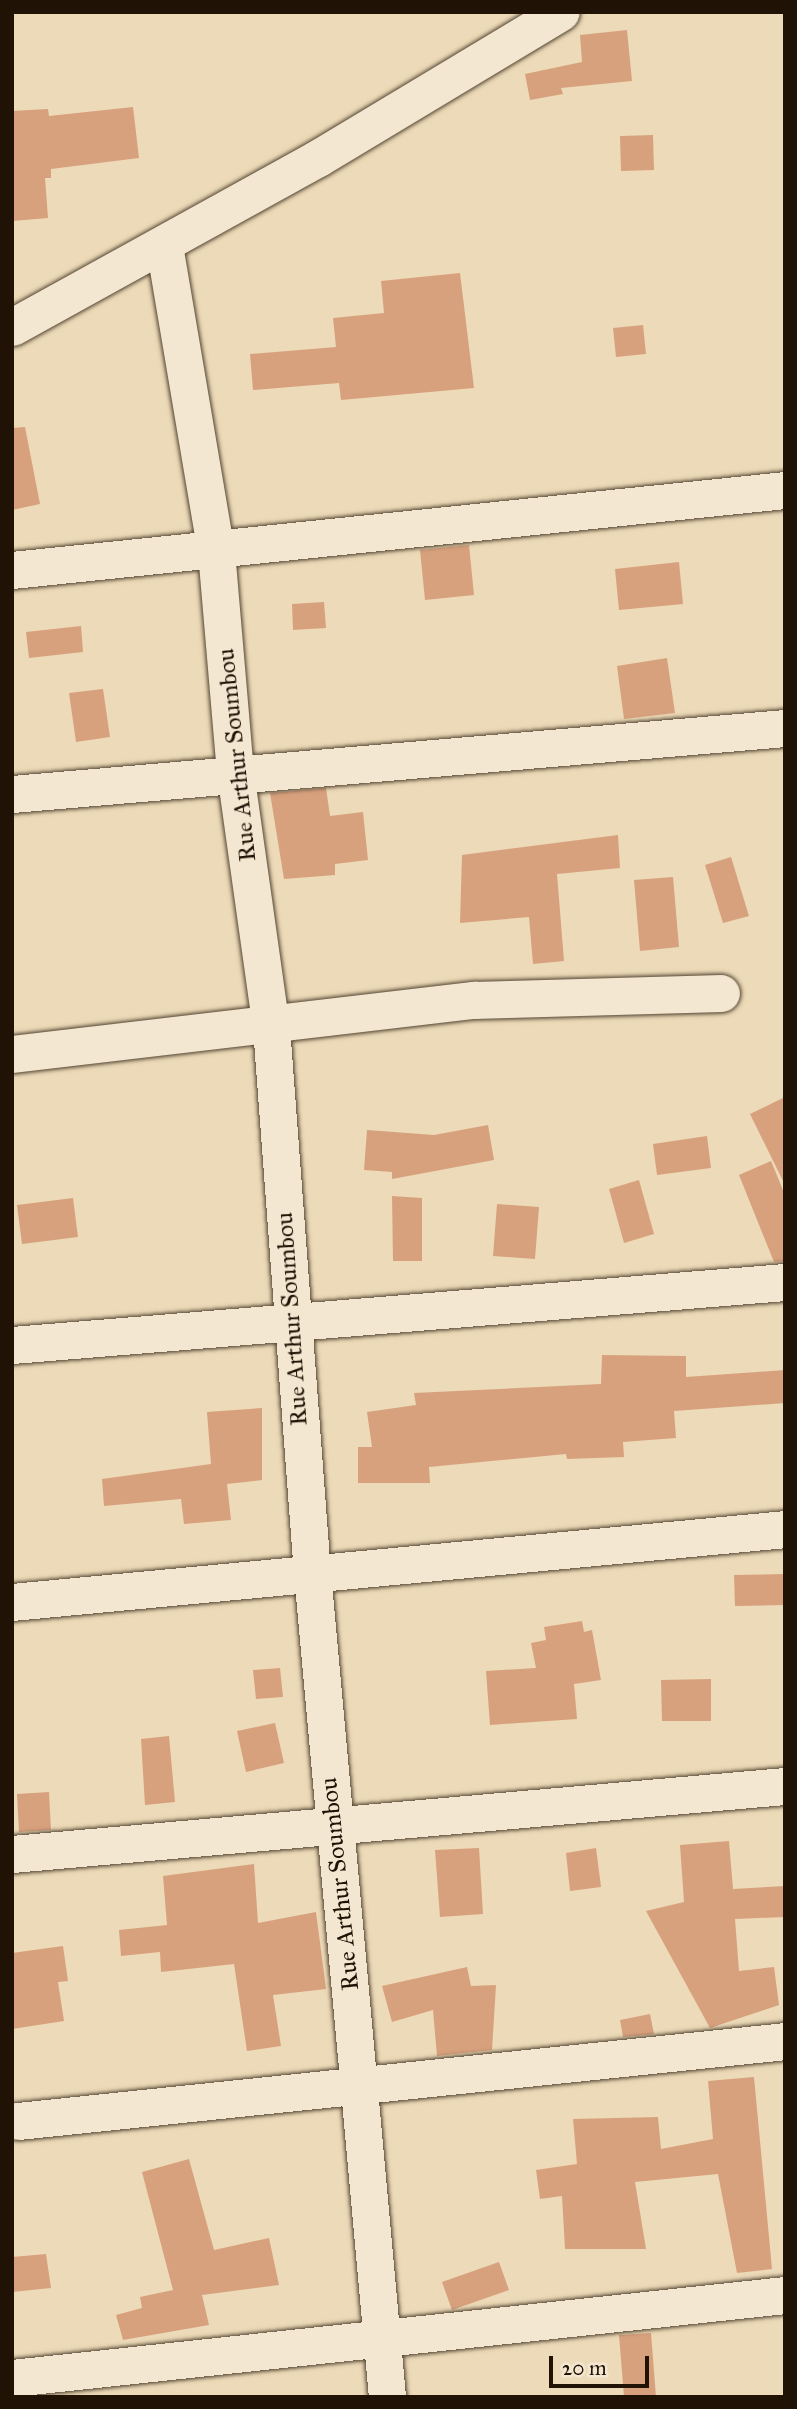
<!DOCTYPE html>
<html>
<head>
<meta charset="utf-8">
<style>
  body { margin:0 }
  #map { position:relative; width:797px; height:2409px; overflow:hidden; background:#eddab8; font-family:"IM FELL Great Primer",serif }
  div>[style] { position:absolute }
  [style*='--x'] { left:calc(var(--x)*1px); top:calc(var(--y)*1px); width:calc(var(--w)*1px); rotate:calc(var(--a)*1deg) }
  .building>* { inset:0; background:#d8a17d }
  .roads { filter:drop-shadow(0 0 2px #534532) drop-shadow(0 0 2px #534532) }
  .minor>* { height:37px; margin:-18.5px; padding:0 18.5px; transform-origin:18.5px; border-radius:18.5px; background:#f3e7d1 }
  span { translate:-50% -50%; white-space:nowrap; text-align:center; line-height:1.15; -webkit-text-stroke:5px #f3e7d1; paint-order:stroke }
  .street-label { font-size:24px; color:#201306 }
  .frame { position:absolute; inset:0; border:14px solid #201306; pointer-events:none }
  .scale { position:absolute; left:549px; top:2356px; width:100px; height:32px; box-sizing:border-box; border:4px solid #201306; border-top:0; padding-left:9px; font-size:21px; line-height:24px; white-space:nowrap; color:#201306; -webkit-text-stroke:5px #f3e7d1; paint-order:stroke }
</style>
</head>
<body>
<div id="map">
  <div class="building">
    <i style="clip-path:polygon(627px 30px,632px 81px,561px 88px,563px 94px,530px 100px,525px 74px,582px 62px,580px 35px)"></i>
    <i style="clip-path:polygon(133px 107px,139px 158px,51px 169px,51px 178px,45px 178px,48px 218px,12px 221px,12px 111px,48px 109px,49px 116px)"></i>
    <i style="clip-path:polygon(653px 135px,654px 170px,621px 171px,620px 136px)"></i>
    <i style="clip-path:polygon(460px 273px,474px 388px,341px 400px,339px 383px,253px 390px,250px 354px,336px 347px,333px 318px,384px 313px,381px 281px)"></i>
    <i style="clip-path:polygon(643px 325px,646px 354px,616px 357px,613px 328px)"></i>
    <i style="clip-path:polygon(25px 427px,40px 504px,12px 510px,12px 428px)"></i>
    <i style="clip-path:polygon(469px 545px,474px 595px,425px 600px,420px 550px)"></i>
    <i style="clip-path:polygon(679px 562px,683px 604px,619px 610px,615px 569px)"></i>
    <i style="clip-path:polygon(324px 602px,326px 628px,293px 630px,292px 604px)"></i>
    <i style="clip-path:polygon(81px 626px,83px 652px,29px 658px,26px 632px)"></i>
    <i style="clip-path:polygon(667px 658px,675px 713px,624px 719px,617px 666px)"></i>
    <i style="clip-path:polygon(103px 689px,110px 737px,76px 742px,69px 693px)"></i>
    <i style="clip-path:polygon(326px 788px,330px 816px,363px 812px,368px 860px,335px 864px,335px 875px,284px 879px,270px 793px)"></i>
    <i style="clip-path:polygon(618px 835px,620px 868px,557px 874px,564px 961px,533px 964px,529px 917px,460px 923px,462px 855px)"></i>
    <i style="clip-path:polygon(731px 857px,749px 916px,723px 923px,705px 865px)"></i>
    <i style="clip-path:polygon(673px 877px,679px 947px,640px 951px,634px 880px)"></i>
    <i style="clip-path:polygon(785px 1097px,785px 1185px,750px 1114px)"></i>
    <i style="clip-path:polygon(488px 1125px,494px 1160px,392px 1179px,392px 1172px,364px 1170px,367px 1130px,434px 1135px)"></i>
    <i style="clip-path:polygon(707px 1136px,711px 1168px,657px 1175px,653px 1144px)"></i>
    <i style="clip-path:polygon(771px 1161px,785px 1195px,785px 1261px,774px 1262px,739px 1175px)"></i>
    <i style="clip-path:polygon(639px 1180px,654px 1234px,624px 1243px,609px 1189px)"></i>
    <i style="clip-path:polygon(392px 1196px,422px 1198px,422px 1261px,393px 1261px)"></i>
    <i style="clip-path:polygon(73px 1198px,78px 1237px,22px 1244px,17px 1205px)"></i>
    <i style="clip-path:polygon(497px 1204px,539px 1207px,535px 1259px,493px 1256px)"></i>
    <i style="clip-path:polygon(602px 1355px,686px 1356px,686px 1377px,785px 1370px,785px 1403px,674px 1411px,676px 1438px,623px 1442px,624px 1457px,567px 1459px,566px 1454px,429px 1467px,430px 1483px,358px 1483px,358px 1447px,372px 1447px,367px 1412px,416px 1405px,414px 1393px,601px 1384px)"></i>
    <i style="clip-path:polygon(262px 1408px,262px 1480px,227px 1484px,231px 1520px,184px 1524px,181px 1499px,104px 1506px,102px 1479px,211px 1464px,207px 1412px)"></i>
    <i style="clip-path:polygon(785px 1574px,785px 1605px,735px 1606px,734px 1575px)"></i>
    <i style="clip-path:polygon(582px 1621px,584px 1632px,592px 1630px,601px 1680px,574px 1684px,577px 1719px,490px 1725px,486px 1671px,536px 1668px,531px 1643px,546px 1640px,544px 1627px)"></i>
    <i style="clip-path:polygon(280px 1668px,283px 1697px,256px 1699px,253px 1670px)"></i>
    <i style="clip-path:polygon(711px 1679px,711px 1721px,662px 1721px,661px 1680px)"></i>
    <i style="clip-path:polygon(275px 1723px,284px 1763px,246px 1772px,237px 1731px)"></i>
    <i style="clip-path:polygon(169px 1736px,175px 1802px,145px 1805px,141px 1739px)"></i>
    <i style="clip-path:polygon(49px 1792px,51px 1830px,19px 1832px,17px 1794px)"></i>
    <i style="clip-path:polygon(729px 1841px,733px 1889px,785px 1886px,785px 1917px,735px 1919px,739px 1971px,774px 1967px,779px 2005px,710px 2028px,646px 1911px,684px 1902px,680px 1845px)"></i>
    <i style="clip-path:polygon(479px 1848px,483px 1914px,440px 1917px,435px 1850px)"></i>
    <i style="clip-path:polygon(596px 1848px,601px 1887px,570px 1891px,566px 1853px)"></i>
    <i style="clip-path:polygon(254px 1864px,258px 1923px,316px 1912px,326px 1989px,273px 1995px,281px 2046px,247px 2051px,234px 1964px,161px 1972px,160px 1952px,121px 1956px,119px 1930px,167px 1925px,163px 1876px)"></i>
    <i style="clip-path:polygon(63px 1946px,68px 1981px,58px 1982px,64px 2021px,12px 2029px,12px 1953px)"></i>
    <i style="clip-path:polygon(467px 1967px,471px 1986px,496px 1985px,492px 2050px,437px 2056px,433px 2010px,392px 2022px,382px 1986px)"></i>
    <i style="clip-path:polygon(650px 2014px,654px 2034px,623px 2037px,620px 2020px)"></i>
    <i style="clip-path:polygon(754px 2077px,772px 2269px,737px 2273px,718px 2174px,635px 2182px,646px 2249px,565px 2249px,562px 2196px,540px 2199px,536px 2170px,577px 2164px,573px 2119px,658px 2117px,661px 2149px,713px 2139px,708px 2081px)"></i>
    <i style="clip-path:polygon(189px 2159px,214px 2250px,269px 2238px,279px 2285px,202px 2295px,209px 2325px,123px 2340px,116px 2315px,142px 2308px,140px 2297px,173px 2290px,142px 2172px)"></i>
    <i style="clip-path:polygon(46px 2254px,51px 2288px,12px 2292px,12px 2257px)"></i>
    <i style="clip-path:polygon(499px 2262px,509px 2290px,452px 2310px,442px 2282px)"></i>
    <i style="clip-path:polygon(651px 2333px,656px 2397px,624px 2397px,619px 2335px)"></i>
  </div>
  <div class="roads">
    <div class="minor">
      <i style="--x:164;--y:245;--w:310;--a:80.4"></i>
      <i style="--x:216;--y:551;--w:222;--a:85.1"></i>
      <i style="--x:235;--y:772;--w:258;--a:82"></i>
      <i style="--x:271;--y:1027;--w:548;--a:85.71"></i>
      <i style="--x:312;--y:1573;--w:827;--a:84.8"></i>
      <i style="--x:12;--y:327;--w:350;--a:-28.9"></i>
      <i style="--x:318;--y:158;--w:283;--a:-31"></i>
      <i style="--x:12;--y:570;--w:777;--a:-5.91"></i>
      <i style="--x:12;--y:794;--w:776;--a:-4.88"></i>
      <i style="--x:12;--y:1054;--w:465;--a:-6.7"></i>
      <i style="--x:474;--y:1000;--w:247;--a:-1.6"></i>
      <i style="--x:12;--y:1345;--w:776;--a:-4.66"></i>
      <i style="--x:12;--y:1602;--w:776;--a:-5.39"></i>
      <i style="--x:12;--y:1854;--w:776;--a:-5.03"></i>
      <i style="--x:18;--y:2121;--w:771;--a:-5.95"></i>
      <i style="--x:12;--y:2378;--w:777;--a:-6.13"></i>
    </div>
  </div>
  <div class="street-label">
    <span style="left:237px;top:755px;rotate:-96deg">Rue Arthur Soumbou</span>
    <span style="left:292px;top:1319px;rotate:-94deg">Rue Arthur Soumbou</span>
    <span style="left:340px;top:1884px;rotate:-96deg">Rue Arthur Soumbou</span>
  </div>
  <div class="frame"></div>
  <div class="scale">20 m</div>
</div>
</body>
</html>
